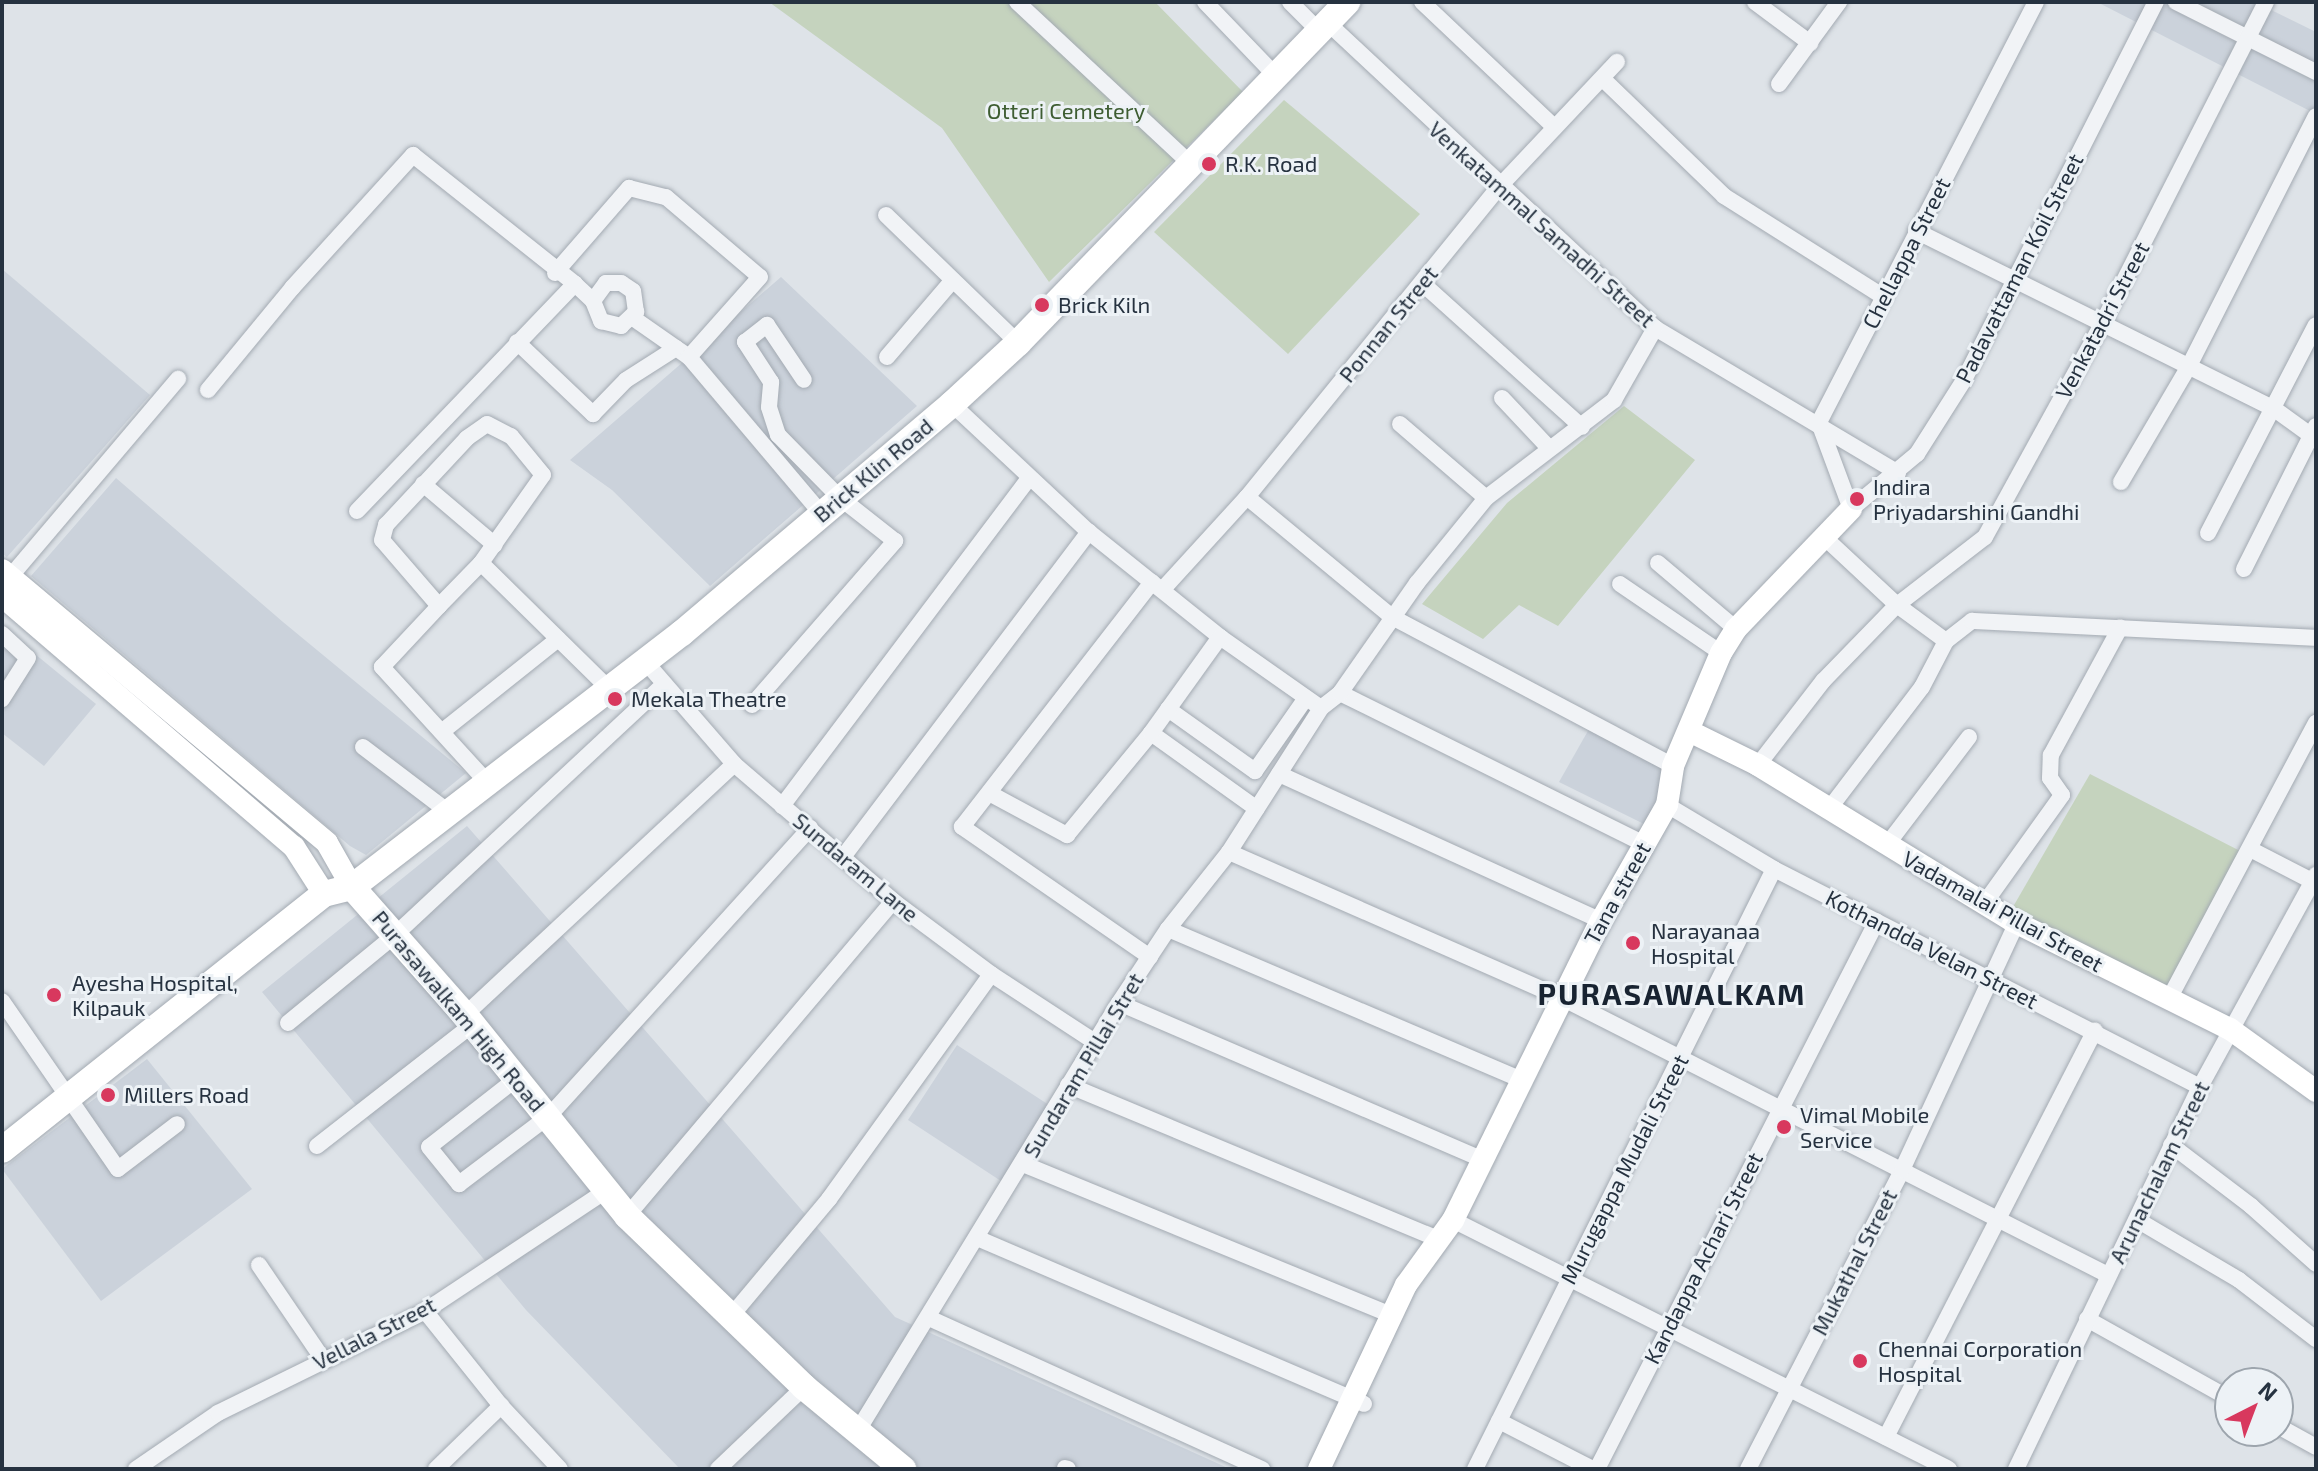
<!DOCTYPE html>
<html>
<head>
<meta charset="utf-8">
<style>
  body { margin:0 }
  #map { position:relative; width:2318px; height:1471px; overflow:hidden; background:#dee3e8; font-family:"Exo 2",sans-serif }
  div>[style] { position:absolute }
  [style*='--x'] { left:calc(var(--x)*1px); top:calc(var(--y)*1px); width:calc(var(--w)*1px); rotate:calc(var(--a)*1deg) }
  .built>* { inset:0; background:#cbd2db }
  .green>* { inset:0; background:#c5d3be }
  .roads { filter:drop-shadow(0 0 2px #a3aab2) drop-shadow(0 0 2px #a3aab2) }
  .street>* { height:16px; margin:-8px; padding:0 8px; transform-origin:8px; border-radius:8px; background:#f1f3f6 }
  .secondary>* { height:22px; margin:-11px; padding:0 11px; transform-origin:11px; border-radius:11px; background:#fff }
  .primary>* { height:26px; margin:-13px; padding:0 13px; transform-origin:13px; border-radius:13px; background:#fff }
  .dots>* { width:22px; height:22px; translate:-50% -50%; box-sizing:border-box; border:4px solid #edf2f6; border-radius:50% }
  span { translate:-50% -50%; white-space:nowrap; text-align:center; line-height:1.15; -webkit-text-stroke:6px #edf2f6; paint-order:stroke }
  .park-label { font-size:22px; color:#3e5d32 }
  .poi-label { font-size:22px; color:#263240 }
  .left { translate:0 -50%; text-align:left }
  .street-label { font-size:22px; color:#263240 }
  .district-label { font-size:30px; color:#182331; font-weight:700; letter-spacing:2px }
  .frame { position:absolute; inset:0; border:4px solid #263240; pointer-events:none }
  .north { position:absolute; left:2214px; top:1367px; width:80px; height:80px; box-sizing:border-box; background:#edf2f6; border:2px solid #9da5ad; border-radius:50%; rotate:42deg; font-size:22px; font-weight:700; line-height:32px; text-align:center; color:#263240 }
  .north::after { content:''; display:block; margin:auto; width:28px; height:36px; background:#d8385e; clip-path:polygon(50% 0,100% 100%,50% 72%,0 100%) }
</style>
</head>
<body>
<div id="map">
  <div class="built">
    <i style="clip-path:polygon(2097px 2px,2255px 2px,2316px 32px,2316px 114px)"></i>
    <i style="clip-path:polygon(2px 269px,150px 395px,7px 557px,2px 553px)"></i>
    <i style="clip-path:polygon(781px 277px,917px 406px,710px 586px,612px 490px,570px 460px)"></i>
    <i style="clip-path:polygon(116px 478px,283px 622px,466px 773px,366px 855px,350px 846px,31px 576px)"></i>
    <i style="clip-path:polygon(2px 627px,96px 704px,44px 766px,2px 733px)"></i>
    <i style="clip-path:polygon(1589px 729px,1672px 771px,1644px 824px,1559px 782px)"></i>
    <i style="clip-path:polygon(467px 826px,895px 1317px,1230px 1469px,920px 1469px,898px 1455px,885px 1469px,680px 1469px,526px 1310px,262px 992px)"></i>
    <i style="clip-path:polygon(957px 1045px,1052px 1107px,1004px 1183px,908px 1120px)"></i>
    <i style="clip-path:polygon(147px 1059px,252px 1189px,101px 1301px,2px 1169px)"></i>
  </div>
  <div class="green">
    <i style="clip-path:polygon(769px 2px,1155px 2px,1243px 92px,1049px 282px,942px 128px)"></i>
    <i style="clip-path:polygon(1284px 100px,1420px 214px,1288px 354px,1154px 232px)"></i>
    <i style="clip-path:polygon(1624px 406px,1695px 460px,1558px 626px,1519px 605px,1483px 639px,1422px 604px,1507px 503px)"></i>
    <i style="clip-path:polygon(2090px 774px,2244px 853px,2167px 995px,2010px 912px)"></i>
  </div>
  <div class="roads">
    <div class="street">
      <i style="--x:1017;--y:2;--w:239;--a:43"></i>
      <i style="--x:1205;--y:2;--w:103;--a:46.2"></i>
      <i style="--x:1290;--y:2;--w:44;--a:45"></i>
      <i style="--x:1422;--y:2;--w:182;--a:43.4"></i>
      <i style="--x:1755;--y:2;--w:69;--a:36.7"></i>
      <i style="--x:2036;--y:2;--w:474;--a:117.3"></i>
      <i style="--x:1819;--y:423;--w:92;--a:69.6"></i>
      <i style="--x:1851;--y:509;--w:86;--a:-39.8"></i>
      <i style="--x:1917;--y:454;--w:88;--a:-57.6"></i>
      <i style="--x:1964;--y:380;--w:424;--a:-63.1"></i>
      <i style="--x:2176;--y:2;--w:157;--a:26.6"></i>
      <i style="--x:1329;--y:24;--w:446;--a:43"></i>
      <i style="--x:1655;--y:328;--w:283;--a:30.8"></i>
      <i style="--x:1604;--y:80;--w:167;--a:44"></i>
      <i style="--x:1724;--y:196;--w:189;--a:32.3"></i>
      <i style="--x:1779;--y:84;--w:102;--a:-53.8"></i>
      <i style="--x:886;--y:215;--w:184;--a:44.1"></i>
      <i style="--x:1916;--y:231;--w:398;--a:26.4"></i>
      <i style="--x:2273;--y:408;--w:53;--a:35.8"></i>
      <i style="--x:555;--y:273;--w:113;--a:-49"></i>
      <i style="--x:629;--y:188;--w:38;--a:14"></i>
      <i style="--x:666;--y:197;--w:123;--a:40.4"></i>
      <i style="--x:760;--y:277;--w:107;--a:131.6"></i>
      <i style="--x:1422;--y:283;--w:215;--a:42"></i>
      <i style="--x:633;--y:318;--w:52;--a:34.9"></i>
      <i style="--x:517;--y:342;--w:105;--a:43.5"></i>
      <i style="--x:593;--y:414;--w:47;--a:-45.9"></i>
      <i style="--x:626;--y:380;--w:59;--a:-32.6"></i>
      <i style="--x:676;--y:348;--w:16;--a:35"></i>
      <i style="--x:689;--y:357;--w:204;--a:49.8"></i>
      <i style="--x:887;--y:357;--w:101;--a:-49.4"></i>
      <i style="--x:208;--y:390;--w:132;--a:-50.5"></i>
      <i style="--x:292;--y:288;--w:180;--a:-47.7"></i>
      <i style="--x:413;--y:155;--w:207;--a:38.5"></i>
      <i style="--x:575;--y:284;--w:25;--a:43"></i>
      <i style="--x:593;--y:301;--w:22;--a:68"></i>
      <i style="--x:601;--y:321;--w:21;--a:14"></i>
      <i style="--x:621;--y:326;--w:21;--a:-43"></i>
      <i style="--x:636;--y:312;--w:21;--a:-98"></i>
      <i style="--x:633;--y:291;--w:14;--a:-146"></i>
      <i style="--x:621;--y:283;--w:15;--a:180"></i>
      <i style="--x:606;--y:283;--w:22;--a:126"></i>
      <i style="--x:1502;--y:398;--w:69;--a:46.8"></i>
      <i style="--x:952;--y:404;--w:187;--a:43.1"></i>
      <i style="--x:1089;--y:532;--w:168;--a:38.7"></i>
      <i style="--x:1220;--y:637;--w:123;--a:35.1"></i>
      <i style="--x:1400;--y:424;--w:113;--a:40.7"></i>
      <i style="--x:2121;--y:482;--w:134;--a:-59.6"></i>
      <i style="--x:2189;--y:366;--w:280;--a:-63.1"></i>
      <i style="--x:423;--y:484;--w:94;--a:40.3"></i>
      <i style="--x:1247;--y:497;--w:188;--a:39.6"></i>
      <i style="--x:1392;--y:617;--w:318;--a:27.9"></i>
      <i style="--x:357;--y:511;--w:315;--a:-46.2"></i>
      <i style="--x:2208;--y:533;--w:234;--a:-62.6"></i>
      <i style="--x:1824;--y:537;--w:100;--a:43"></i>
      <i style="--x:1897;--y:605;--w:61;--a:36.3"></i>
      <i style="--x:1946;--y:641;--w:33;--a:-38"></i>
      <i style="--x:1972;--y:621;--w:344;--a:2.8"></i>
      <i style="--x:1658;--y:563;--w:102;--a:40.2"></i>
      <i style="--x:2244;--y:569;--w:160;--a:-63.3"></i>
      <i style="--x:10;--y:577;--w:260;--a:-49.7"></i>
      <i style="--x:1620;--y:584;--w:122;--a:34.3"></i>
      <i style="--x:1163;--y:589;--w:125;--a:-47.6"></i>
      <i style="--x:1247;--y:497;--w:400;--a:-50.9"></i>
      <i style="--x:1499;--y:187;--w:172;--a:-46.7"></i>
      <i style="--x:439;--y:606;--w:60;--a:-45.7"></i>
      <i style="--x:2;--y:634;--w:35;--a:43"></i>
      <i style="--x:28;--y:658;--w:49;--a:122.4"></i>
      <i style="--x:644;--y:660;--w:138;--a:49.1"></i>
      <i style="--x:734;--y:764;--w:210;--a:40.7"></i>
      <i style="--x:893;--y:901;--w:122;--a:36.7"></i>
      <i style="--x:991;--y:974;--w:124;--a:33.2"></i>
      <i style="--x:1340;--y:693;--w:339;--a:26.4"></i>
      <i style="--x:752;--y:705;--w:218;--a:-48.9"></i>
      <i style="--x:895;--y:541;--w:71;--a:-141.8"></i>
      <i style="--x:839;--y:497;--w:87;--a:-134.5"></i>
      <i style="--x:778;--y:435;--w:29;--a:-108"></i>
      <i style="--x:769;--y:407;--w:25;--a:-85"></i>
      <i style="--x:771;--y:382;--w:48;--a:-123"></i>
      <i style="--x:745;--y:342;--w:28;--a:-38"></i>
      <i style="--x:767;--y:325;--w:66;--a:56.1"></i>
      <i style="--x:1168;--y:709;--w:107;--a:35.5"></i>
      <i style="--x:1255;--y:771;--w:89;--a:-55.1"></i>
      <i style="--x:444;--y:730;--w:146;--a:-38.6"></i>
      <i style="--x:1151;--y:733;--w:130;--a:35.6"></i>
      <i style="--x:363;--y:747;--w:106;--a:37.3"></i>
      <i style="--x:1758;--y:765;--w:106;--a:-52.3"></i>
      <i style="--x:1823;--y:681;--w:106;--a:-45.8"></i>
      <i style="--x:1897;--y:605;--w:111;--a:-37.7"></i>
      <i style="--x:1985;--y:537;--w:243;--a:-61.2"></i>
      <i style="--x:2102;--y:324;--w:361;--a:-63"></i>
      <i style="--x:1279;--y:774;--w:354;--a:24.5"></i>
      <i style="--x:487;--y:782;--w:156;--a:-132.4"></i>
      <i style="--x:382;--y:667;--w:83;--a:-46.9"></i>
      <i style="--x:439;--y:606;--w:87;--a:-130.8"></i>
      <i style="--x:382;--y:540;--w:16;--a:-75"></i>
      <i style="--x:386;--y:525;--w:119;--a:-47"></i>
      <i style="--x:467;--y:438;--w:24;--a:-35"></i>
      <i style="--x:487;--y:424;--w:27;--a:27"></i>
      <i style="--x:511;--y:436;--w:50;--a:50.6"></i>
      <i style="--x:543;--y:475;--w:108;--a:125.2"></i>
      <i style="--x:481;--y:563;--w:180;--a:44.5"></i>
      <i style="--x:989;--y:793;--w:89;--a:28.3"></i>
      <i style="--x:1067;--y:835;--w:132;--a:-50.5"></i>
      <i style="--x:1151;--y:733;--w:118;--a:-54.3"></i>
      <i style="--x:1667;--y:805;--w:125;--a:30.9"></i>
      <i style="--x:1774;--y:869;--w:479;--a:27.1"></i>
      <i style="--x:782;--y:806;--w:411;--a:-53"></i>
      <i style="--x:1829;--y:809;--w:153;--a:-52.7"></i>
      <i style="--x:1922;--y:687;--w:52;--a:-62.4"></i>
      <i style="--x:1886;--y:846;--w:137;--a:-52.7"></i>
      <i style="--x:2250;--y:849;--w:70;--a:27.3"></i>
      <i style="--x:1229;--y:852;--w:364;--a:23.7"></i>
      <i style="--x:1562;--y:998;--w:612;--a:26.9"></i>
      <i style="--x:843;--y:857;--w:408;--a:-52.9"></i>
      <i style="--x:1984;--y:904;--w:134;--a:-54.4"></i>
      <i style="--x:2062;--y:795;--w:21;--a:-125"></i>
      <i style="--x:2050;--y:778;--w:23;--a:-88"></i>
      <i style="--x:2051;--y:755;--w:145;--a:-61.5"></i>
      <i style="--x:1168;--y:929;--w:385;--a:23.1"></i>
      <i style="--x:1150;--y:957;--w:229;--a:-145.3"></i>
      <i style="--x:962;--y:827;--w:310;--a:-52.2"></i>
      <i style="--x:2169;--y:999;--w:313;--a:-62"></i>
      <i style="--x:2;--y:1001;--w:204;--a:55.4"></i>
      <i style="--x:118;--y:1169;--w:74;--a:-37.3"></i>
      <i style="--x:1119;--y:1003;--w:395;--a:23.3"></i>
      <i style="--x:465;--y:1015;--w:368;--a:-43"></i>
      <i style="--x:288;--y:1023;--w:139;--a:-39.4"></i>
      <i style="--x:395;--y:935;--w:368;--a:-43"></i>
      <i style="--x:516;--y:1079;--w:110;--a:142"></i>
      <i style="--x:429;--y:1147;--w:48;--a:51"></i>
      <i style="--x:459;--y:1184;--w:113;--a:-37.1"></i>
      <i style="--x:549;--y:1116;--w:389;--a:-47.8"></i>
      <i style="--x:1068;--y:1085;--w:398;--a:22.6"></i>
      <i style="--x:2171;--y:1145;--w:101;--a:37.3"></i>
      <i style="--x:2251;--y:1206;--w:87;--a:41.7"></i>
      <i style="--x:317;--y:1146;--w:197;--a:-38"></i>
      <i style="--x:1023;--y:1164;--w:399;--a:22.3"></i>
      <i style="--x:627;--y:1216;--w:412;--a:-49.8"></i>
      <i style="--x:1453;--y:1220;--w:555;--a:26.66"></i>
      <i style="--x:2139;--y:1221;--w:116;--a:30.5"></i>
      <i style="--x:2239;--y:1280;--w:97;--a:37.5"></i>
      <i style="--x:977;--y:1238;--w:421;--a:23.2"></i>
      <i style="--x:259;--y:1265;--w:114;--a:55.8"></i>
      <i style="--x:425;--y:1311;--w:122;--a:51.3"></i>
      <i style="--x:501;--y:1406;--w:86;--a:46.9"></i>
      <i style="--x:732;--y:1315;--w:151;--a:-50.1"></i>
      <i style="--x:829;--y:1199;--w:277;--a:-54.2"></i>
      <i style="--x:929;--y:1318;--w:366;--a:24.4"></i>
      <i style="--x:2087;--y:1319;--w:164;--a:29.2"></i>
      <i style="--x:1499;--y:1421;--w:106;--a:27.1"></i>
      <i style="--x:2278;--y:1426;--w:43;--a:28.9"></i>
      <i style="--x:857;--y:1432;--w:503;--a:-58.59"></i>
      <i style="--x:1119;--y:1003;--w:89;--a:-56.5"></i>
      <i style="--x:1168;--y:929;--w:98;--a:-51.6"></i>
      <i style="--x:1229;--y:852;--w:171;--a:-57.4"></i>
      <i style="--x:1321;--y:708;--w:24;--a:-38"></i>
      <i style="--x:1340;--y:693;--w:134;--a:-55"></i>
      <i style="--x:1417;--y:583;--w:109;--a:-50.9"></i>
      <i style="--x:1486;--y:498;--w:161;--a:-37.4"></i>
      <i style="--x:1614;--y:400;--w:83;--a:-60.3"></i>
      <i style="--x:1886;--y:1437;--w:457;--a:-62.8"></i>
      <i style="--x:1065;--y:1468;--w:3;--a:18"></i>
      <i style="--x:136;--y:1469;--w:99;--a:-34.3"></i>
      <i style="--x:218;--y:1413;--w:231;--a:-26.2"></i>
      <i style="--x:425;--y:1311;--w:219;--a:-33.6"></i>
      <i style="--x:436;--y:1469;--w:91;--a:-44.1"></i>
      <i style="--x:718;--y:1469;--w:119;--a:-43.6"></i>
      <i style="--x:1475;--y:1469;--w:670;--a:-63.51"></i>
      <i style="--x:1597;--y:1469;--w:615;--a:-62.94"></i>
      <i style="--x:1748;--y:1469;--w:336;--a:-62.7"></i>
      <i style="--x:1902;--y:1170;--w:273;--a:-65.1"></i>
      <i style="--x:2016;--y:1469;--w:424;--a:-64.3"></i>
      <i style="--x:2200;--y:1087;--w:242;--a:-61.3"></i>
    </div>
    <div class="secondary">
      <i style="--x:2;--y:570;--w:424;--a:40"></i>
      <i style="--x:327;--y:843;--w:51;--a:60.4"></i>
      <i style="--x:2;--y:596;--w:385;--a:40.7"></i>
      <i style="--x:294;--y:847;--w:56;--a:57.4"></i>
      <i style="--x:1689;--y:731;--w:77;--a:26.2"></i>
      <i style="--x:1758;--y:765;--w:299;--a:31.5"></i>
      <i style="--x:2013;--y:921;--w:242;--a:26.5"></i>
      <i style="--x:2230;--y:1029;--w:106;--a:35.8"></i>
      <i style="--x:1319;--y:1469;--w:204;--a:-64.7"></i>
      <i style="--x:1406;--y:1285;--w:80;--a:-54.1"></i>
      <i style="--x:1453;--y:1220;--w:334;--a:-63.7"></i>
      <i style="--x:1601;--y:921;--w:133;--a:-60.4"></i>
      <i style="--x:1667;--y:805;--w:39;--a:-81"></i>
      <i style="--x:1673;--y:766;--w:123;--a:-67"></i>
      <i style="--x:1721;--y:653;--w:28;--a:-58"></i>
      <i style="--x:1736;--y:629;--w:166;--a:-46.2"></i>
    </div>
    <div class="primary">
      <i style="--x:352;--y:887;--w:171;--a:48.6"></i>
      <i style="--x:465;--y:1015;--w:258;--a:51.1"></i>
      <i style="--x:627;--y:1216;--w:246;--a:44"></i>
      <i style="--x:804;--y:1387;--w:129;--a:39.6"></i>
      <i style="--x:2;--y:1150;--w:411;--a:-38.5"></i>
      <i style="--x:324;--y:894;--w:29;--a:-14"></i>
      <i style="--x:352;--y:887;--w:416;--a:-37.6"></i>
      <i style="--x:682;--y:633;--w:354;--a:-40.3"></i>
      <i style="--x:952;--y:404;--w:90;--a:-42.7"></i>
      <i style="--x:1018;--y:343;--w:474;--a:-46"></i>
    </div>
  </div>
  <div class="dots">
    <i style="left:1209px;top:164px;background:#d8385e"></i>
    <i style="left:1042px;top:305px;background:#d8385e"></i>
    <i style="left:1857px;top:499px;background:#d8385e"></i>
    <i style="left:615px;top:699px;background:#d8385e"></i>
    <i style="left:1633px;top:943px;background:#d8385e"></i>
    <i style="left:54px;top:995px;background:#d8385e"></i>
    <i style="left:108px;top:1095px;background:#d8385e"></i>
    <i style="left:1784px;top:1127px;background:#d8385e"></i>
    <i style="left:1860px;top:1361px;background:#d8385e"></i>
  </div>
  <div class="park-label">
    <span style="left:1066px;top:111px">Otteri Cemetery</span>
  </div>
  <div class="poi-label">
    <span class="left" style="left:1225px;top:164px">R.K. Road</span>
    <span class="left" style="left:1058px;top:305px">Brick Kiln</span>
    <span class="left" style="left:1873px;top:499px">Indira<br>Priyadarshini Gandhi</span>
    <span class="left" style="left:631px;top:699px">Mekala Theatre</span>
    <span class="left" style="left:1651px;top:943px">Narayanaa<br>Hospital</span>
    <span class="left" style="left:72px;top:995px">Ayesha Hospital,<br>Kilpauk</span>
    <span class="left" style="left:124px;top:1095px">Millers Road</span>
    <span class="left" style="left:1800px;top:1127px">Vimal Mobile<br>Service</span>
    <span class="left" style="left:1878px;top:1361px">Chennai Corporation<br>Hospital</span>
  </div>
  <div class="street-label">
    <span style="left:1542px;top:224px;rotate:42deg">Venkatammal Samadhi Street</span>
    <span style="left:1906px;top:253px;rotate:-63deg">Chellappa Street</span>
    <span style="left:2019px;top:268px;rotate:-63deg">Padavattaman Koil Street</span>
    <span style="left:2102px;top:320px;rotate:-62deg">Venkatadri Street</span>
    <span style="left:1388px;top:324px;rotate:-51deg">Ponnan Street</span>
    <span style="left:873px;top:470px;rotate:-40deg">Brick Klin Road</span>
    <span style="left:856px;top:867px;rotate:40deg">Sundaram Lane</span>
    <span style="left:1617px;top:893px;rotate:-61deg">Tana street</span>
    <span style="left:2003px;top:911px;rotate:29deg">Vadamalai Pillai Street</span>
    <span style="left:1932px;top:949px;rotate:27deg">Kothandda Velan Street</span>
    <span style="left:459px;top:1011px;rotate:50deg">Purasawalkam High Road</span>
    <span style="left:1083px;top:1065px;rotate:-59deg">Sundaram Pillai Stret</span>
    <span style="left:1624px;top:1169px;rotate:-63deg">Murugappa Mudali Street</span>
    <span style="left:2159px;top:1172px;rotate:-64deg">Arunachalam Street</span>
    <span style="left:1703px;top:1258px;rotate:-63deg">Kandappa Achari Street</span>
    <span style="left:1854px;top:1262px;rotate:-63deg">Mukathal Street</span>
    <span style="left:374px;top:1333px;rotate:-27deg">Vellala Street</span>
  </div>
  <div class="district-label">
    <span style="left:1672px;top:993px">PURASAWALKAM</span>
  </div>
  <div class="frame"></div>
  <div class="north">N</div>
</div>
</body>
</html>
